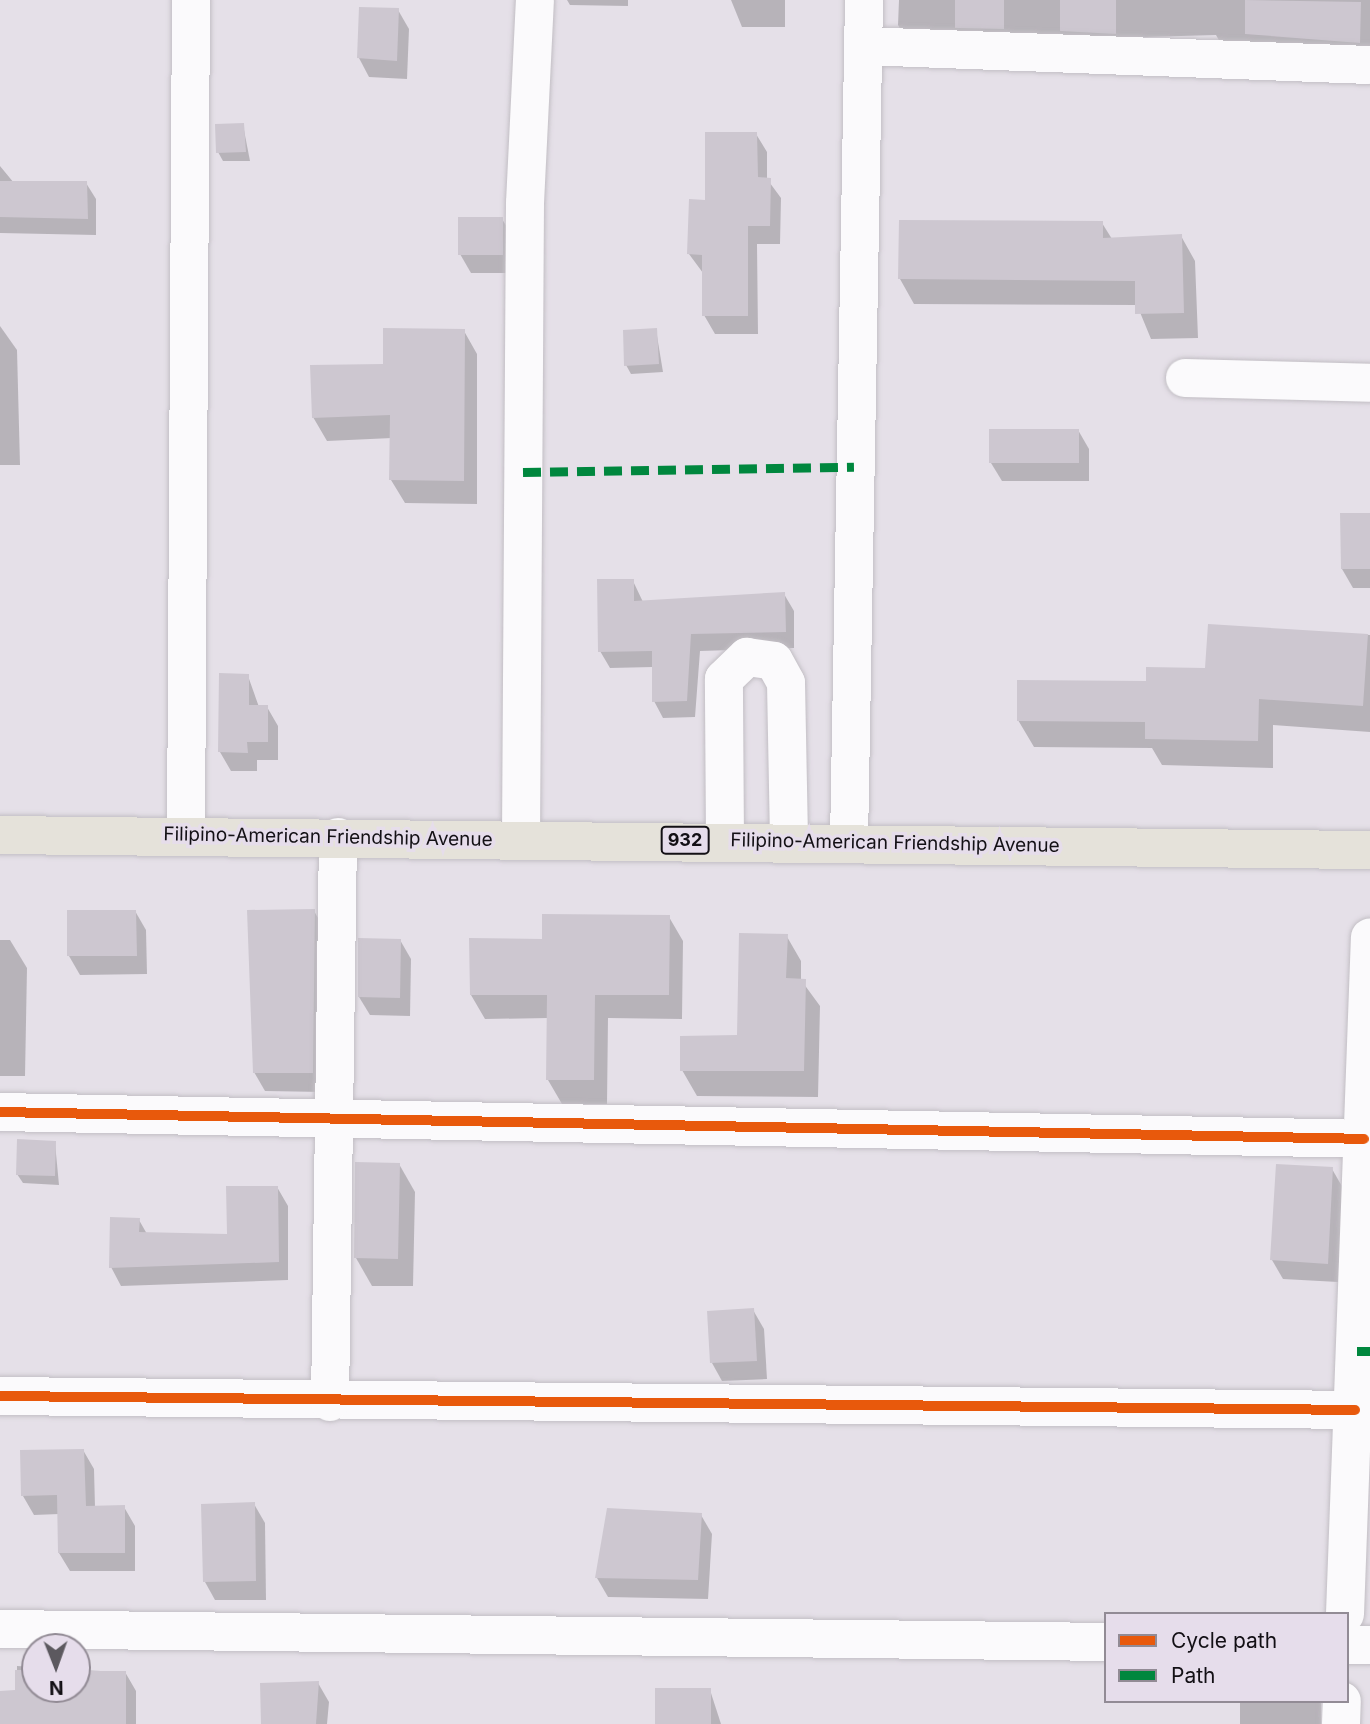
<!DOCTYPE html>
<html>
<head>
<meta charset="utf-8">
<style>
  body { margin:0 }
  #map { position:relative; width:1370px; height:1724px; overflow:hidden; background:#e5e0e8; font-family:Inter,sans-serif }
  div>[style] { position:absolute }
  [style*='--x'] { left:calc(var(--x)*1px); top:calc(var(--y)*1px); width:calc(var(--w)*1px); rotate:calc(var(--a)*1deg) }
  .shadow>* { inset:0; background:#0003 }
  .building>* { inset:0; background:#cdc7d0 }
  .roads { filter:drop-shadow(0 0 2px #c2bec4) drop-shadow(0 0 2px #c2bec4) }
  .minor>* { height:38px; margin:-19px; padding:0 19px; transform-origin:19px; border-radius:19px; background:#fbfafc }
  .major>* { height:38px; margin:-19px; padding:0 19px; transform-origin:19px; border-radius:19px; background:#e5e2da }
  .quiet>* { height:9px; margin-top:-4.5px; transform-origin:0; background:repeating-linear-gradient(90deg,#00873e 0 18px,transparent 0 27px) }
  .cycleway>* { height:10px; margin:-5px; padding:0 5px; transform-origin:5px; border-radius:5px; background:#e8590c }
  span { translate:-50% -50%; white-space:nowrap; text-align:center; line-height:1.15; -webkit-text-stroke:7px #e6ddeb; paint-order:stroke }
  .shield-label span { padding:2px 5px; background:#e6ddeb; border:2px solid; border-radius:5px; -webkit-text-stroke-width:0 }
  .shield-label { font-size:18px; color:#131015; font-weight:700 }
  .street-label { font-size:19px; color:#131015 }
  .legend { position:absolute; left:1104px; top:1612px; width:245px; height:91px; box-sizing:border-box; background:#e6ddeb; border:2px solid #928b95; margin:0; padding:9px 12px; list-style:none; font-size:21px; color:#131015 }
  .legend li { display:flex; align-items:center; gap:14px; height:35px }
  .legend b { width:35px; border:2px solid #928b95 }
  .north { position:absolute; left:21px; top:1633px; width:70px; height:70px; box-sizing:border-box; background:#e6ddeb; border:2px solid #928b95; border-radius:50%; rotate:179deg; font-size:19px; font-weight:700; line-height:28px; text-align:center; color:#131015 }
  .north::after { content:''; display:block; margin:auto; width:24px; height:32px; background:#5c595f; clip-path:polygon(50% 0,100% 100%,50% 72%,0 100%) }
</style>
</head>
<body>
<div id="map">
  <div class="shadow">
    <i style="clip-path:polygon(567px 0,628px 0,628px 6px,570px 5px)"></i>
    <i style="clip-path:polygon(731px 0,785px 0,785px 27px,742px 27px)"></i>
    <i style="clip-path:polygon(899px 0,1370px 0,1370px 61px,1220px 42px,1216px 35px,909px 44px,898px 25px)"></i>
    <i style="clip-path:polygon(398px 10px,409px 29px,407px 79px,369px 77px,359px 58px)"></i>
    <i style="clip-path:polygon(243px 125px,250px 161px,223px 161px,218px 152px)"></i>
    <i style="clip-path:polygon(756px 134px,767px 152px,767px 179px,781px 198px,780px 244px,757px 244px,758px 334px,715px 334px,704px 315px,703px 273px,689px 254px,706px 202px)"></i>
    <i style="clip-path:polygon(0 166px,14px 183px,86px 183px,96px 199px,96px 235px,0 233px)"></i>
    <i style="clip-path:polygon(502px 219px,513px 237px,513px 273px,471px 273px,460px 254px)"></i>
    <i style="clip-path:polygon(1102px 223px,1112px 239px,1181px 236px,1195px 261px,1198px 338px,1151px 339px,1137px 305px,914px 304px,900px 279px)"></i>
    <i style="clip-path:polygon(0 326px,17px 350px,20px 465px,0 465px)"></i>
    <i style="clip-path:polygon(656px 330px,663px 372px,631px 374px,626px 365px)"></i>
    <i style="clip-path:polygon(464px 331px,477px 354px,477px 504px,405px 503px,391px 480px,392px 438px,327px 441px,313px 417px,385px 365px)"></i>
    <i style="clip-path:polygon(1078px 430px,1089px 449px,1089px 481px,1002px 481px,991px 463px)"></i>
    <i style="clip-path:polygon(1370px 515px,1370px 588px,1353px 588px,1342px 569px)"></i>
    <i style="clip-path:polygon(633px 581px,643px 602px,784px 594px,794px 611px,794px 648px,700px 651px,695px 717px,663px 718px,654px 701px,653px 667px,610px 668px,600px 651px)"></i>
    <i style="clip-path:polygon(1209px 626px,1370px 635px,1370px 732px,1273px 725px,1273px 768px,1162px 765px,1152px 748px,1034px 747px,1018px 720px,1206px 669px)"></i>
    <i style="clip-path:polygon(248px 676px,259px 707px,267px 707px,278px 726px,278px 760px,257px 760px,257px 771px,231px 771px,220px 752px)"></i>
    <i style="clip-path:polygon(135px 911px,146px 930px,147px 974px,80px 975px,69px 956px)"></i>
    <i style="clip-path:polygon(314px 911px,325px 930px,323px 1092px,265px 1091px,254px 1072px)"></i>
    <i style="clip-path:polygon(669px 917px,683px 941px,682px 1019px,608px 1018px,607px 1104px,562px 1104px,548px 1080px,548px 1018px,485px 1019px,471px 995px,544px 940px)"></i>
    <i style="clip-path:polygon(786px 935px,801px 961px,801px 980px,820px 1006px,818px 1097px,697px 1096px,682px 1070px,739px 1037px)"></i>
    <i style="clip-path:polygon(0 940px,10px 940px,27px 968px,25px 1076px,0 1076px)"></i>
    <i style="clip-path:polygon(400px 940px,411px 959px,410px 1016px,370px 1015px,359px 997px)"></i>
    <i style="clip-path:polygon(55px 1143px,59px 1185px,23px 1183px,17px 1174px)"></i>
    <i style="clip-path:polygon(399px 1164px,415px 1192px,413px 1286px,372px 1286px,356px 1258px)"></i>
    <i style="clip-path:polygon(1332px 1169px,1343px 1188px,1338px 1282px,1283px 1279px,1272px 1260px)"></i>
    <i style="clip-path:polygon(277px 1187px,288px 1206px,288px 1280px,121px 1286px,111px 1267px,139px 1220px,147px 1234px,229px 1235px)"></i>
    <i style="clip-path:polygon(753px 1310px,764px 1329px,767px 1379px,722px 1381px,712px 1363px)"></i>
    <i style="clip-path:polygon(83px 1450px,94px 1469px,95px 1507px,124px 1507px,135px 1526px,135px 1571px,70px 1571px,59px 1553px,59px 1514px,34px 1515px,23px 1496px)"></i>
    <i style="clip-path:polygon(254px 1504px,265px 1523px,266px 1600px,215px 1600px,205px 1582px)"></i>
    <i style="clip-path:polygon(701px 1515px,712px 1534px,708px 1599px,608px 1597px,597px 1578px)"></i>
    <i style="clip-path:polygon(17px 1666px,35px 1667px,35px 1689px,77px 1689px,77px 1670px,125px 1672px,136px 1691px,136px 1724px,2px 1724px,17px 1692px)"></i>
    <i style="clip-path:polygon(318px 1683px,329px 1702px,327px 1724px,263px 1724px)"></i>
    <i style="clip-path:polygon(710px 1690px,721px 1724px,657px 1724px)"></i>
    <i style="clip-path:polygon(1240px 1701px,1321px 1701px,1321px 1724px,1240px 1724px)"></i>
  </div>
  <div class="building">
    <i style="clip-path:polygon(955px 0,1004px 0,1004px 29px,955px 28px)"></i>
    <i style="clip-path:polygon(1060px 0,1116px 0,1116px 34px,1060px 31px)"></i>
    <i style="clip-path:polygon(1245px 0,1361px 2px,1360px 43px,1245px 34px)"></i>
    <i style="clip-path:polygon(359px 7px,399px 8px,397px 61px,357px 58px)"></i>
    <i style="clip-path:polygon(244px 123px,246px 152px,216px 153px,215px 124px)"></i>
    <i style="clip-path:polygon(705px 132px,757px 132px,758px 177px,771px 178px,770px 226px,748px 226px,748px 316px,702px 316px,702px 255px,687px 254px,689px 199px,705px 200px)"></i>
    <i style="clip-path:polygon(0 181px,87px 181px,88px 219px,0 217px)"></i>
    <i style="clip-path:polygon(458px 217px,503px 217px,503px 255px,458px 255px)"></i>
    <i style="clip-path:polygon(899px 220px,1103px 221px,1103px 238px,1182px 234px,1184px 313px,1135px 314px,1135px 281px,898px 279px)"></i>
    <i style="clip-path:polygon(383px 328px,465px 329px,464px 481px,389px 480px,390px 415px,312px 418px,310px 365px,383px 364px)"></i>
    <i style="clip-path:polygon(657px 328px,659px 364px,624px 366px,623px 330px)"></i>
    <i style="clip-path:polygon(989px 429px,1079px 429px,1079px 463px,989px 463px)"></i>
    <i style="clip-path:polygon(1340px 513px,1370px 513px,1370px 569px,1341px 569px)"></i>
    <i style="clip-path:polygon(597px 579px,634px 579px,634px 601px,785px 592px,786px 632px,691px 634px,687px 701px,652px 702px,652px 651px,598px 652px)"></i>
    <i style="clip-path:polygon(1208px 624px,1368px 634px,1363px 706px,1259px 699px,1258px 741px,1145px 739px,1145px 722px,1017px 721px,1017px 680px,1146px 681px,1146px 667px,1205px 668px)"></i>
    <i style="clip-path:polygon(219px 673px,249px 674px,249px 705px,268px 705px,268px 742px,247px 742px,248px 753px,218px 752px)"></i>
    <i style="clip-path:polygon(315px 909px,313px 1073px,253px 1073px,247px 910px)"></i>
    <i style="clip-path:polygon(67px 910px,136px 910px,137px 956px,67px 956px)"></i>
    <i style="clip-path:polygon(542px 914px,670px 915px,669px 995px,595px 995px,594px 1080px,546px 1080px,547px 995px,470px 995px,469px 938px,542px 939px)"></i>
    <i style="clip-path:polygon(739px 933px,788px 934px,786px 978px,806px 979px,804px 1071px,680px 1071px,680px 1036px,737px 1035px)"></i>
    <i style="clip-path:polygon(358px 938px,401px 939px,400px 998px,358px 997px)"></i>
    <i style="clip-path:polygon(17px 1139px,56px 1141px,55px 1176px,16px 1175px)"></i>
    <i style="clip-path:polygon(355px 1162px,400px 1163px,398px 1259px,354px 1258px)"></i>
    <i style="clip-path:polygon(1276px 1164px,1333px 1167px,1328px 1264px,1270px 1260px)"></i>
    <i style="clip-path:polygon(226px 1186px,278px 1186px,279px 1262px,109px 1268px,110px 1217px,140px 1218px,139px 1232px,227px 1234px)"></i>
    <i style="clip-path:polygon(754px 1308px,757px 1361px,710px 1363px,707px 1311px)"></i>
    <i style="clip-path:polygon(84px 1449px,86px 1506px,125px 1505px,125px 1553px,58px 1553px,57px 1495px,21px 1496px,20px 1450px)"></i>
    <i style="clip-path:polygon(255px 1502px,256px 1581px,203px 1582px,201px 1504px)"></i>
    <i style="clip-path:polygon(607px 1508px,702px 1513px,698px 1580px,595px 1578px)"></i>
    <i style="clip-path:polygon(15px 1670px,35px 1670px,35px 1689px,77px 1689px,77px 1671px,126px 1671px,126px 1724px,0 1724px,0 1691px,15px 1690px)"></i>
    <i style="clip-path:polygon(319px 1681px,316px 1724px,261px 1724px,260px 1683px)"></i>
    <i style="clip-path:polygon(655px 1688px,711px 1688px,711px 1724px,655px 1724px)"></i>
  </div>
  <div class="roads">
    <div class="minor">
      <i style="--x:863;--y:46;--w:507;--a:2.15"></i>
      <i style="--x:1185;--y:378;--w:185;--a:1.5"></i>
      <i style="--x:186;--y:836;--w:836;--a:-89.66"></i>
      <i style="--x:521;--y:839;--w:636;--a:-89.64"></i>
      <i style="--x:525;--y:203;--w:203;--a:-87.2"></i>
      <i style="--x:725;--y:840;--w:161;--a:-90.4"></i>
      <i style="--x:724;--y:679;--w:32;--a:-44"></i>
      <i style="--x:747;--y:657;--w:27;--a:8"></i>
      <i style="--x:774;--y:661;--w:25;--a:61"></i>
      <i style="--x:786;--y:683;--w:158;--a:88.9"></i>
      <i style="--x:849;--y:842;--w:842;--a:-88.98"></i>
      <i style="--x:0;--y:1112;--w:1364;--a:1.13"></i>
      <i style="--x:0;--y:1396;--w:1355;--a:0.59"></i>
      <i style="--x:330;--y:1402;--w:565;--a:-89.19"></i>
      <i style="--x:1345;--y:1614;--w:677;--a:-87.89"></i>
      <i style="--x:0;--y:1629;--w:1106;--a:0.67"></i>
      <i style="--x:1347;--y:1645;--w:23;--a:0"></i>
      <i style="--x:1341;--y:1724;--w:23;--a:-88"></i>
    </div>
    <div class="major">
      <i style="--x:0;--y:835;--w:1370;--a:0.63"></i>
    </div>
  </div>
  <div class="quiet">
    <i style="--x:523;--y:472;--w:331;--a:-0.9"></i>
    <i style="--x:1357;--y:1351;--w:13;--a:0"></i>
  </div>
  <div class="cycleway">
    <i style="--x:0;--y:1112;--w:1364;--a:1.13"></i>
    <i style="--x:0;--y:1396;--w:1355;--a:0.59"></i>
  </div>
  <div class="shield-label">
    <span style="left:685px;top:840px">932</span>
  </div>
  <div class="street-label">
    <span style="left:328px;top:837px;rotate:1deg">Filipino-American Friendship Avenue</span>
    <span style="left:895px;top:843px;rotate:1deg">Filipino-American Friendship Avenue</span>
  </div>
  <ul class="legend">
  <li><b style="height:9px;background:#e8590c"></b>Cycle path</li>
  <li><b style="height:9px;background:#00873e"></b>Path</li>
  </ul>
  <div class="north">N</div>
</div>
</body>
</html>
